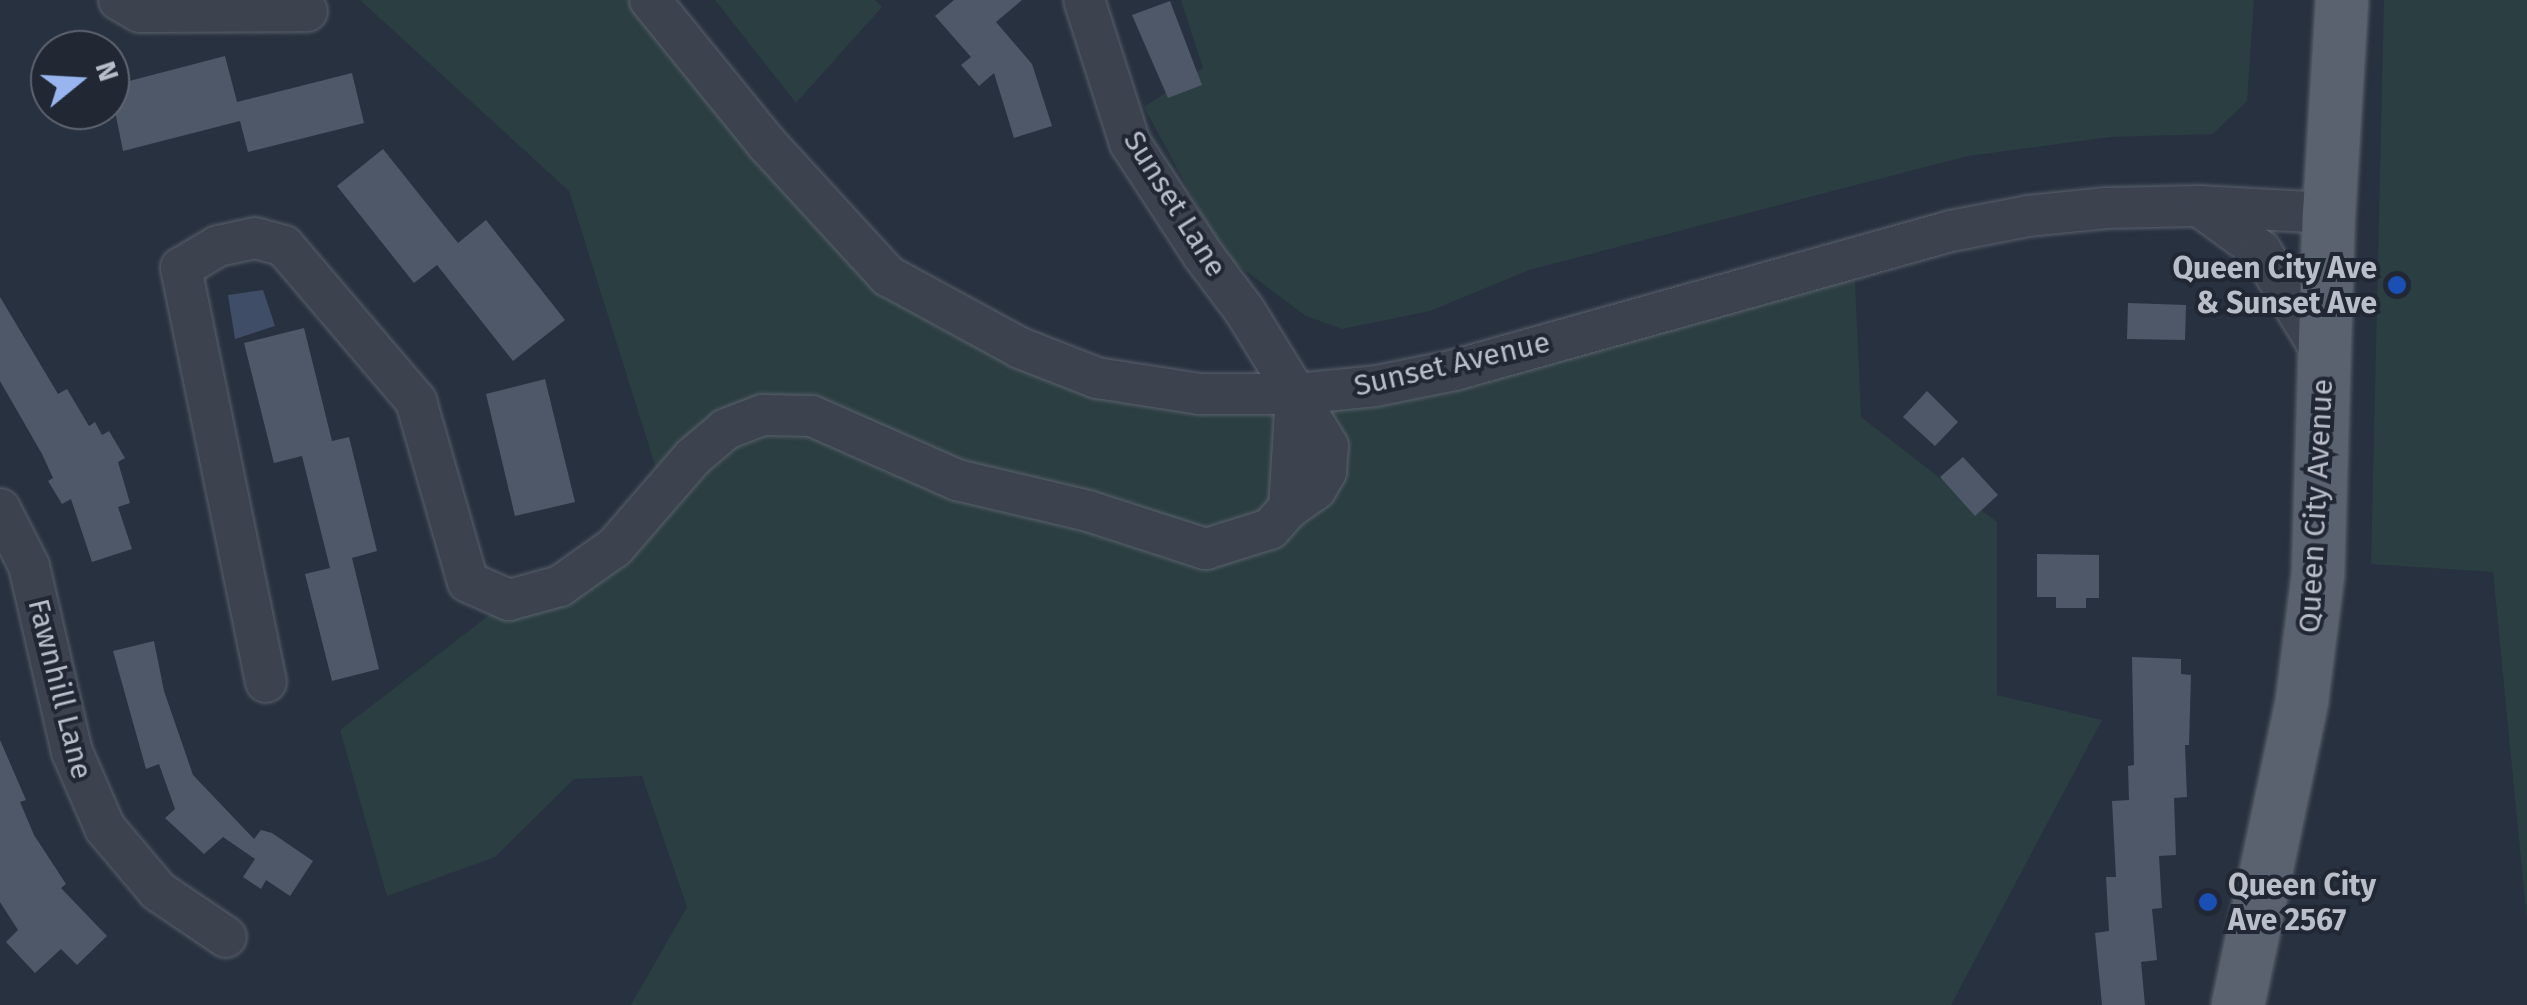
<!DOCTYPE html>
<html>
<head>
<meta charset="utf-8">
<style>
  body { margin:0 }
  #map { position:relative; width:2527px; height:1005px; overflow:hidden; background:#28313f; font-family:"Fira Sans",sans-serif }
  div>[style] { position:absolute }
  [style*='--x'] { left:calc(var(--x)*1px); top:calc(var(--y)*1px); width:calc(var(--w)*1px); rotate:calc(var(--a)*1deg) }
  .green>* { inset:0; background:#2b3e41 }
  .water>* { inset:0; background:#404d66 }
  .building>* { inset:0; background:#4f5868 }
  .roads { filter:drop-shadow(0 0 2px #5a616c) drop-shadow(0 0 2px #5a616c) }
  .minor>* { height:40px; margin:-20px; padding:0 20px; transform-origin:20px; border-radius:20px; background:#3c434f }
  .major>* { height:52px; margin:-26px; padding:0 26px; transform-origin:26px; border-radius:26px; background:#5a626f }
  .dots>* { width:28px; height:28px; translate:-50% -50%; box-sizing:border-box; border:5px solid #212834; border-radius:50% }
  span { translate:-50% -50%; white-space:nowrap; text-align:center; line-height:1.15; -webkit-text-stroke:8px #212834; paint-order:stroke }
  .street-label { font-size:30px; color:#b9bec9 }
  .poi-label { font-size:30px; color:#b9bec9; font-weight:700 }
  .right { translate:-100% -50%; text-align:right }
  .left { translate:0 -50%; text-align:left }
  .north { position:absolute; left:30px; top:30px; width:100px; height:100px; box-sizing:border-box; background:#212834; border:2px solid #5e6470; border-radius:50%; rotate:72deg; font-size:28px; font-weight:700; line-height:40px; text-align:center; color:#b9bec9 }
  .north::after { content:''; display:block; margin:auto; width:35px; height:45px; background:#98b5ef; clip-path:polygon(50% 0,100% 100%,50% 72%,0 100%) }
</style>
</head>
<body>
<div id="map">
  <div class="green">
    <i style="clip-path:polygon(360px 0,650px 0,888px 276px,1020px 348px,1296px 394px,1854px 257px,1861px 417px,1997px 522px,1997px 695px,2102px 720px,1951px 1005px,631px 1005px,687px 907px,642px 776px,574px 779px,495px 857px,387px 896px,340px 730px,509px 600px,664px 494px,569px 191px)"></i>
    <i style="clip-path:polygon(715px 0,875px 0,882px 7px,796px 103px)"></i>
    <i style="clip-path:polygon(1181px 0,2254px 0,2247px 101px,2213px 134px,2110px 137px,1968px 156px,1529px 270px,1430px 311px,1342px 329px,1306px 316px,1235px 263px,1212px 233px,1144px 107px,1203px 68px)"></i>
    <i style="clip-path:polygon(2384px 0,2527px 0,2527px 921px,2493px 572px,2371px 564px)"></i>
  </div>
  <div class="water">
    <i style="clip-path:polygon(263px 290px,275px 326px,235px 339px,228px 295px)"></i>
  </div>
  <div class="building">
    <i style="clip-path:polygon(954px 0,1022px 0,996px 22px,1032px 64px,1052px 126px,1014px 138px,994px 73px,979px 86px,961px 65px,971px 57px,935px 16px)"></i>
    <i style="clip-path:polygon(1170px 1px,1202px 85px,1168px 98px,1132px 15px)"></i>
    <i style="clip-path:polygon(225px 56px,237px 102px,352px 73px,364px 123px,248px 152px,240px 121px,123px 151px,110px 86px)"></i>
    <i style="clip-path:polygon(383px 149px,458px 243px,486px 220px,565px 320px,513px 361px,437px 265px,414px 283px,337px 186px)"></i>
    <i style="clip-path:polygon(0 297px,58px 394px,67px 389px,89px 426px,95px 422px,102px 435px,109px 431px,125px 458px,118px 462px,130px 503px,118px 507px,132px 549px,92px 562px,71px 499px,62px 504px,48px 481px,53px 478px,42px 454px,0 381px)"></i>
    <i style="clip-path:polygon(2128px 303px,2186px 305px,2185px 340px,2127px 339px)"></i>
    <i style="clip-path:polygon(304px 328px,332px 441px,349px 437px,377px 551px,352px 558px,379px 669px,332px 681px,305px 574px,330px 568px,302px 456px,274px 463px,244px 343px)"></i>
    <i style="clip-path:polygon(545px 379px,575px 502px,515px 516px,486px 394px)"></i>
    <i style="clip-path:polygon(1927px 391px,1958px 422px,1935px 446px,1903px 417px)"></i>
    <i style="clip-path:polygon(1963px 457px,1998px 495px,1975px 516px,1940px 477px)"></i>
    <i style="clip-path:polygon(2037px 554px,2099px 555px,2099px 598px,2086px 598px,2086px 608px,2056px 608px,2056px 597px,2037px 597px)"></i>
    <i style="clip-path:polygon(154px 641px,164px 691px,193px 775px,254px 839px,261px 830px,272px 833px,313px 861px,290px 896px,266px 880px,261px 889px,243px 877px,255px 859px,223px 837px,204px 854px,165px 818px,175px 809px,159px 764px,146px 769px,113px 651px)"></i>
    <i style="clip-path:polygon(2132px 657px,2181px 659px,2181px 674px,2191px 675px,2189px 745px,2185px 745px,2187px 797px,2174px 798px,2176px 855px,2159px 856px,2162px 908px,2152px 909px,2157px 960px,2141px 962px,2145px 1005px,2102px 1005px,2095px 933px,2109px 931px,2106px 877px,2116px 877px,2112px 801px,2129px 800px,2128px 766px,2134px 765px)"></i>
    <i style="clip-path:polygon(0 740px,26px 800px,20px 802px,34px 835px,66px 884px,61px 888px,107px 936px,77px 965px,61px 949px,35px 973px,6px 942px,18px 930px,0 902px)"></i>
  </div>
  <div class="roads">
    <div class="minor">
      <i style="--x:119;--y:0;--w:24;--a:30"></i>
      <i style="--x:140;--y:12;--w:167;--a:-0.3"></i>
      <i style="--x:650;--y:0;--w:186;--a:50.9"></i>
      <i style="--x:767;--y:144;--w:179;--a:47.5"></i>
      <i style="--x:888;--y:276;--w:150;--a:28.6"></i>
      <i style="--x:1020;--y:348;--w:83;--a:21.3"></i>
      <i style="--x:1097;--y:378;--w:104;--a:8.8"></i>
      <i style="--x:1200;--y:394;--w:96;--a:0"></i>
      <i style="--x:1296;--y:394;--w:80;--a:-5.7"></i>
      <i style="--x:1376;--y:386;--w:81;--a:-11.4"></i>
      <i style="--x:1455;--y:370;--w:515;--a:-15.66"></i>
      <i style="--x:1951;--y:231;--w:78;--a:-11"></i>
      <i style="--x:2028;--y:216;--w:79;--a:-5.8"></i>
      <i style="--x:2107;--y:208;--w:92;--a:-1.2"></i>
      <i style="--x:2199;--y:206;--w:130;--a:3.1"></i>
      <i style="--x:2202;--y:208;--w:73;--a:36.1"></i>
      <i style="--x:2261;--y:251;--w:122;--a:58.8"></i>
      <i style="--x:1289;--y:508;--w:114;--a:-86.5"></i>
      <i style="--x:0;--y:509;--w:64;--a:63"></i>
      <i style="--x:29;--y:566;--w:191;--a:77"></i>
      <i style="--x:72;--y:752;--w:83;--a:66.5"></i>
      <i style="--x:105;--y:828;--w:82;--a:49.9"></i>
      <i style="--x:158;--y:891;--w:82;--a:34.1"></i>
      <i style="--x:266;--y:682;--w:423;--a:-101.6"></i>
      <i style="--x:181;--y:268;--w:43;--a:-30.7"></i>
      <i style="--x:218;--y:246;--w:38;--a:-12"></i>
      <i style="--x:255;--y:238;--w:30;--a:15"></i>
      <i style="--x:284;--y:246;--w:204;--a:49.6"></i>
      <i style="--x:416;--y:401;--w:188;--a:74"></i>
      <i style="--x:468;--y:582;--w:45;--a:23.7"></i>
      <i style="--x:509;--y:600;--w:53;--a:-15.4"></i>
      <i style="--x:560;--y:586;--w:67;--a:-35.3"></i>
      <i style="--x:615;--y:547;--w:119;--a:-49.1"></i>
      <i style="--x:693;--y:457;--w:43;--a:-40.3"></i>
      <i style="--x:726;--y:429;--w:40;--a:-21"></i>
      <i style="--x:763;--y:415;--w:49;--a:1.2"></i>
      <i style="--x:812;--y:416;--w:158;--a:23.8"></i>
      <i style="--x:957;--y:480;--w:135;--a:13.3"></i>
      <i style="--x:1088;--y:511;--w:124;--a:17.9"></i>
      <i style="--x:1206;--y:549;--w:67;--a:-17.4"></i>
      <i style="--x:1270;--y:529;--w:28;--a:-48"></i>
      <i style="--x:1289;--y:508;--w:33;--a:-35"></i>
      <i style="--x:1316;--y:489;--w:20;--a:-60"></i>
      <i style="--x:1326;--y:472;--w:26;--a:-86"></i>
      <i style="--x:1328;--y:446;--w:158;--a:-121.6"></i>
      <i style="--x:1245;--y:311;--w:70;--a:-126.9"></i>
      <i style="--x:1203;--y:255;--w:134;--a:-123.1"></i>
      <i style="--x:1130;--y:143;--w:150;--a:-107.8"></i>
    </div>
    <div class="major">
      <i style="--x:2238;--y:1005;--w:312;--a:-78.1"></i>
      <i style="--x:2302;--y:700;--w:126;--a:-82.7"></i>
      <i style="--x:2318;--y:575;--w:362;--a:-88.3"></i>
      <i style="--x:2329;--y:213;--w:213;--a:-86.5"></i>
    </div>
  </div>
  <div class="dots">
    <i style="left:2397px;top:285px;background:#1a4fb4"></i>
    <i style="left:2208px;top:902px;background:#1a4fb4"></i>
  </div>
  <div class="street-label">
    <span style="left:1175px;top:204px;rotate:58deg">Sunset Lane</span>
    <span style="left:1452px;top:364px;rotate:-13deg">Sunset Avenue</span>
    <span style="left:2316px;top:506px;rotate:-87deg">Queen City Avenue</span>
    <span style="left:60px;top:689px;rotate:76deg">Fawnhill Lane</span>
  </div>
  <div class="poi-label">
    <span class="right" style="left:2377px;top:285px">Queen City Ave<br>&amp; Sunset Ave</span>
    <span class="left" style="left:2228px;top:902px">Queen City<br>Ave 2567</span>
  </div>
  <div class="north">N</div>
</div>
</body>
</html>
